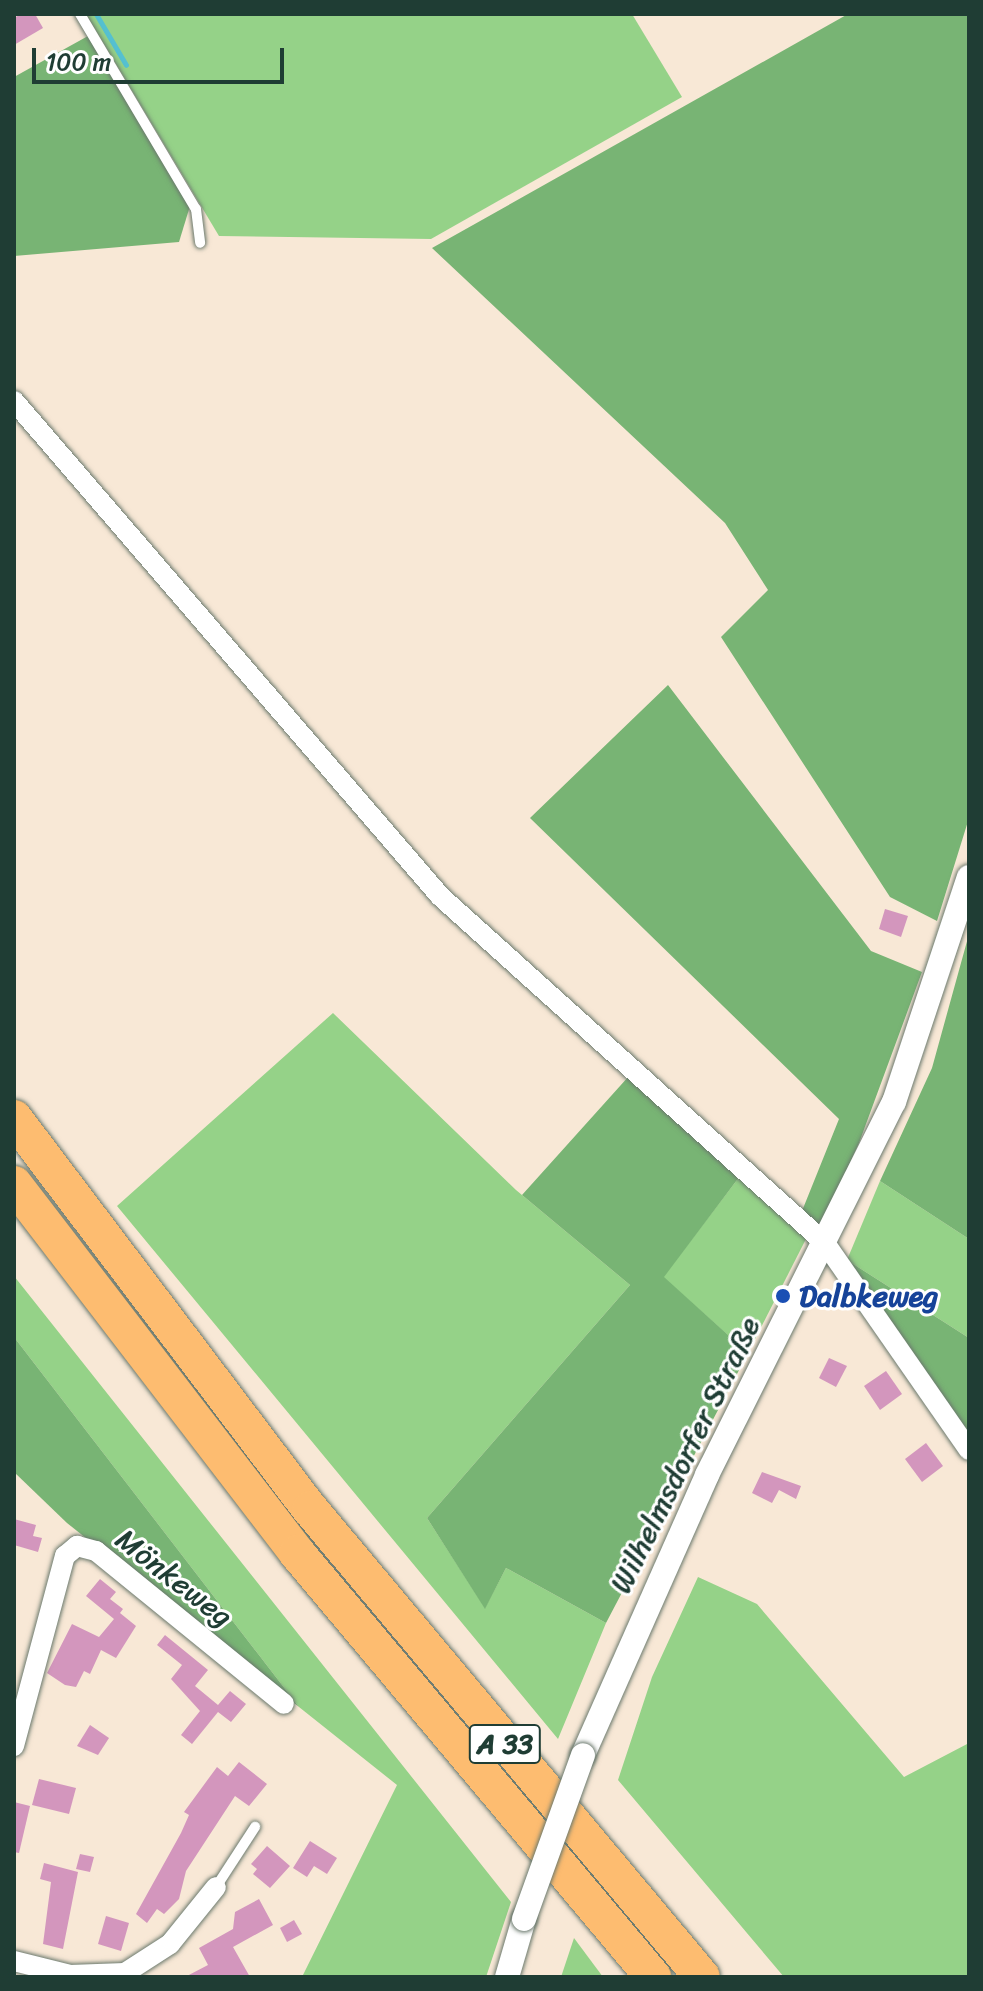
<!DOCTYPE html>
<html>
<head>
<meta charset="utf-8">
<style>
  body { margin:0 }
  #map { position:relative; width:983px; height:1991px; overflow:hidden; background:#f8e8d6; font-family:Sriracha,sans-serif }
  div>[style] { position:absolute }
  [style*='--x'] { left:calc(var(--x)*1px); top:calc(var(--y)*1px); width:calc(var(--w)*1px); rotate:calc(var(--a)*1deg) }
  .green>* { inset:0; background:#95d288 }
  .forest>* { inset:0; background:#78b474 }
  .stream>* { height:5px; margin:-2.5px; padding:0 2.5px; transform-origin:2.5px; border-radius:2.5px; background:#55c0d0 }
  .building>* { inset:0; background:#d396bd }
  .roads { filter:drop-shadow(0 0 2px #6b796d) drop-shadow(0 0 2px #6b796d) }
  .service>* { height:10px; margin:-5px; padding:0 5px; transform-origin:5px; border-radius:5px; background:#fff }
  .minor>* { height:20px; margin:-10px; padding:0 10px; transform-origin:10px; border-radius:10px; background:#fff }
  .tertiary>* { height:24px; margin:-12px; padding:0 12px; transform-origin:12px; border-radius:12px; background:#fff }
  .motorway>* { height:36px; margin:-18px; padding:0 18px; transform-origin:18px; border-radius:18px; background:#fdbc70 }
  .bridges { filter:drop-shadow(0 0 2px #6b796d) drop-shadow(0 0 2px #6b796d) }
  .tertiary-bridge>* { height:24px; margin:-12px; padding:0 12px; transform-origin:12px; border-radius:12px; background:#fff }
  .dots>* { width:22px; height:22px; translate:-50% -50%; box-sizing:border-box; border:4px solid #fff; border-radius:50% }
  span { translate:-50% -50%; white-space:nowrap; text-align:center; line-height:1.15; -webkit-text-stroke:6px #fff; paint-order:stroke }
  .shield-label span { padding:2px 6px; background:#fff; border:2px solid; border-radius:6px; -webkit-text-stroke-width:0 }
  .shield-label { font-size:28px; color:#1f3d34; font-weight:700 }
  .transit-label { font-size:30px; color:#164399; font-weight:700 }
  .left { translate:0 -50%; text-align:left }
  .street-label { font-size:30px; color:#1f3d34 }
  .frame { position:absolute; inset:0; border:16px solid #1f3d34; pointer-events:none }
  .scale { position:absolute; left:32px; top:48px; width:252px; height:36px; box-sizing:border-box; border:4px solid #1f3d34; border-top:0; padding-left:10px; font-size:24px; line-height:28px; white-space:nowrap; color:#1f3d34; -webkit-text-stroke:6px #fff; paint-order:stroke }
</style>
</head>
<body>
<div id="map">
  <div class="green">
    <i style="clip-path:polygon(86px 14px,632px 14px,682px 97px,431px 239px,219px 236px)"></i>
    <i style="clip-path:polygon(333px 1013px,516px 1190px,630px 1285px,427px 1518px,485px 1608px,506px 1568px,606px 1623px,558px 1739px,117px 1206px)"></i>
    <i style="clip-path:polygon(740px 1176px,807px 1237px,748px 1353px,663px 1277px)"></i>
    <i style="clip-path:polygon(880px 1181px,969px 1239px,969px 1338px,847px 1260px)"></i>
    <i style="clip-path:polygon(14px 1276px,511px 1902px,486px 1977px,302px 1977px,397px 1785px,299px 1707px,14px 1337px)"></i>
    <i style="clip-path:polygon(698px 1577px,757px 1604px,904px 1777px,969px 1743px,969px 1977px,784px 1977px,618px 1780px,652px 1677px)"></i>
    <i style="clip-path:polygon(574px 1938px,603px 1977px,561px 1977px)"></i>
  </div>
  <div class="forest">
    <i style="clip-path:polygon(848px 14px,969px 14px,969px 818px,937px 921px,890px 897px,721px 637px,768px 590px,725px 523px,432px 248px)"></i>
    <i style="clip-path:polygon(88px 36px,190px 206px,179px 242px,14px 256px,14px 77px)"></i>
    <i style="clip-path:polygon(668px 685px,871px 951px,922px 972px,859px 1143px,820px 1228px,802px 1211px,839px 1119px,530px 818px)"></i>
    <i style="clip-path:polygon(969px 934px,969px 1239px,880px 1181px,932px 1068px)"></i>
    <i style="clip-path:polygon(629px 1076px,740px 1176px,664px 1277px,748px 1353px,606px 1623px,506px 1568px,485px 1609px,427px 1518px,630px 1285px,522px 1195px)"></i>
    <i style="clip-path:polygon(847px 1260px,969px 1338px,969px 1435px)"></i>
    <i style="clip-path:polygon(14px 1337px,299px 1707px,67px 1523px,14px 1472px)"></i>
  </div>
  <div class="stream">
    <i style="--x:96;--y:14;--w:59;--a:59.5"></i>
  </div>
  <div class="building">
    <i style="clip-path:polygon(21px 14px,35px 14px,43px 28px,14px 45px,14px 18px)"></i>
    <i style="clip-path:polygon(885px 909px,908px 916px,901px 937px,879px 929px)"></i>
    <i style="clip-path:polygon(829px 1358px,847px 1366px,836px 1387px,819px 1378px)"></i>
    <i style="clip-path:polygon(886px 1371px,902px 1394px,880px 1410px,864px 1386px)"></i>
    <i style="clip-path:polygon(926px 1443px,943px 1466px,922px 1482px,905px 1459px)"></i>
    <i style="clip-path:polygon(762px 1472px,801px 1486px,796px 1499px,779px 1490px,772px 1503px,752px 1493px)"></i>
    <i style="clip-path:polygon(14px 1519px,36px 1525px,33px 1536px,42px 1538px,38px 1552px,14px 1545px)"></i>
    <i style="clip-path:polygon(100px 1579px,116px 1592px,110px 1599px,123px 1609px,120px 1613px,136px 1626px,116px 1658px,101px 1650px,90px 1674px,84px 1671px,76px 1687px,65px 1685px,47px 1673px,72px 1624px,99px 1637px,114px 1619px,86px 1596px)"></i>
    <i style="clip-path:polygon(165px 1635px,208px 1670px,195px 1686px,218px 1705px,230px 1691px,246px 1704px,231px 1722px,218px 1712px,192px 1744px,181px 1735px,200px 1711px,171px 1679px,182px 1665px,157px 1645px)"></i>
    <i style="clip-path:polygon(90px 1725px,109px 1738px,98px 1755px,77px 1746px)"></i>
    <i style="clip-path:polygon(239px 1762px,267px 1784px,249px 1806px,235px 1796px,186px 1871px,179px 1899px,164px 1914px,157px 1909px,147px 1923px,136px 1914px,181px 1833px,189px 1815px,184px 1812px,217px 1767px,228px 1776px)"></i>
    <i style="clip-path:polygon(39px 1779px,76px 1788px,69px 1814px,32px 1805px)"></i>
    <i style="clip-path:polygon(14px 1802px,30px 1806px,19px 1853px,14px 1852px)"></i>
    <i style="clip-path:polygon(310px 1841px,337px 1858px,327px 1874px,314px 1866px,307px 1877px,293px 1868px)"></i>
    <i style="clip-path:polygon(267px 1846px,290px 1866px,270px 1888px,253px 1874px,257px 1869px,251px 1864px)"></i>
    <i style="clip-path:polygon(80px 1854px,94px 1857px,90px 1872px,76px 1869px)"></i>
    <i style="clip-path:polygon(44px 1863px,78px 1872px,63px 1949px,43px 1944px,51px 1882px,40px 1879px)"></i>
    <i style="clip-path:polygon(259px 1899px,273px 1925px,233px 1947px,250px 1977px,185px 1977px,208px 1965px,199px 1948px,233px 1929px,235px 1912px)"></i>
    <i style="clip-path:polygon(106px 1916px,129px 1923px,121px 1951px,98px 1944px)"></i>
    <i style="clip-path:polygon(294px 1920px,302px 1934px,287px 1942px,280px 1928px)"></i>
  </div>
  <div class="roads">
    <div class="service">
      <i style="--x:80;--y:14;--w:227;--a:59.3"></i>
      <i style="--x:196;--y:209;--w:34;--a:83"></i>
      <i style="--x:216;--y:1887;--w:72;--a:-57"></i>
    </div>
    <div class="minor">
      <i style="--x:14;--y:401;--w:653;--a:49.28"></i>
      <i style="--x:440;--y:896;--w:518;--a:42.03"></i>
      <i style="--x:825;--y:1243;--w:252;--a:55.2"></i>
      <i style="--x:14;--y:1746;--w:197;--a:-75"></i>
      <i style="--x:65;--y:1556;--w:16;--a:-40"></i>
      <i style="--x:77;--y:1546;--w:20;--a:15"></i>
      <i style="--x:96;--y:1551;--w:242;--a:39.1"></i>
      <i style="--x:14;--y:1961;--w:58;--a:14"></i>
      <i style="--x:70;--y:1975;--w:55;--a:-2.1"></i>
      <i style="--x:125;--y:1973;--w:54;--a:-32.8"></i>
      <i style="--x:170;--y:1944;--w:73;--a:-51.1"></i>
    </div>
    <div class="tertiary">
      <i style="--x:583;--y:1755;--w:306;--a:-66.1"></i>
      <i style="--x:707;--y:1475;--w:417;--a:-63.4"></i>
      <i style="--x:894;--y:1102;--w:237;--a:-71.6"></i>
      <i style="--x:507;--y:1977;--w:60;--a:-73.7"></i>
    </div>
    <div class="motorway">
      <i style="--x:14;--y:1118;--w:490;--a:52.9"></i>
      <i style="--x:310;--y:1509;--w:610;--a:50.05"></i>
      <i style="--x:14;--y:1184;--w:465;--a:52.5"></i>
      <i style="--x:297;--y:1553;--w:554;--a:49.98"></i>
    </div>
  </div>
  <div class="bridges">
    <div class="tertiary-bridge">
      <i style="--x:524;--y:1919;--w:174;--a:-70.2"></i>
    </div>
  </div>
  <div class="dots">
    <i style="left:783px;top:1296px;background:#1a4fb4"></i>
  </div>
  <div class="shield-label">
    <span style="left:505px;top:1744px">A 33</span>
  </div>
  <div class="transit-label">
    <span class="left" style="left:799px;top:1296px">Dalbkeweg</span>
  </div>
  <div class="street-label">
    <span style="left:685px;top:1455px;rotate:-64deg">Wilhelmsdorfer Straße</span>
    <span style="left:174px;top:1578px;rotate:38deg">Mönkeweg</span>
  </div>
  <div class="frame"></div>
  <div class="scale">100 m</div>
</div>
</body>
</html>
